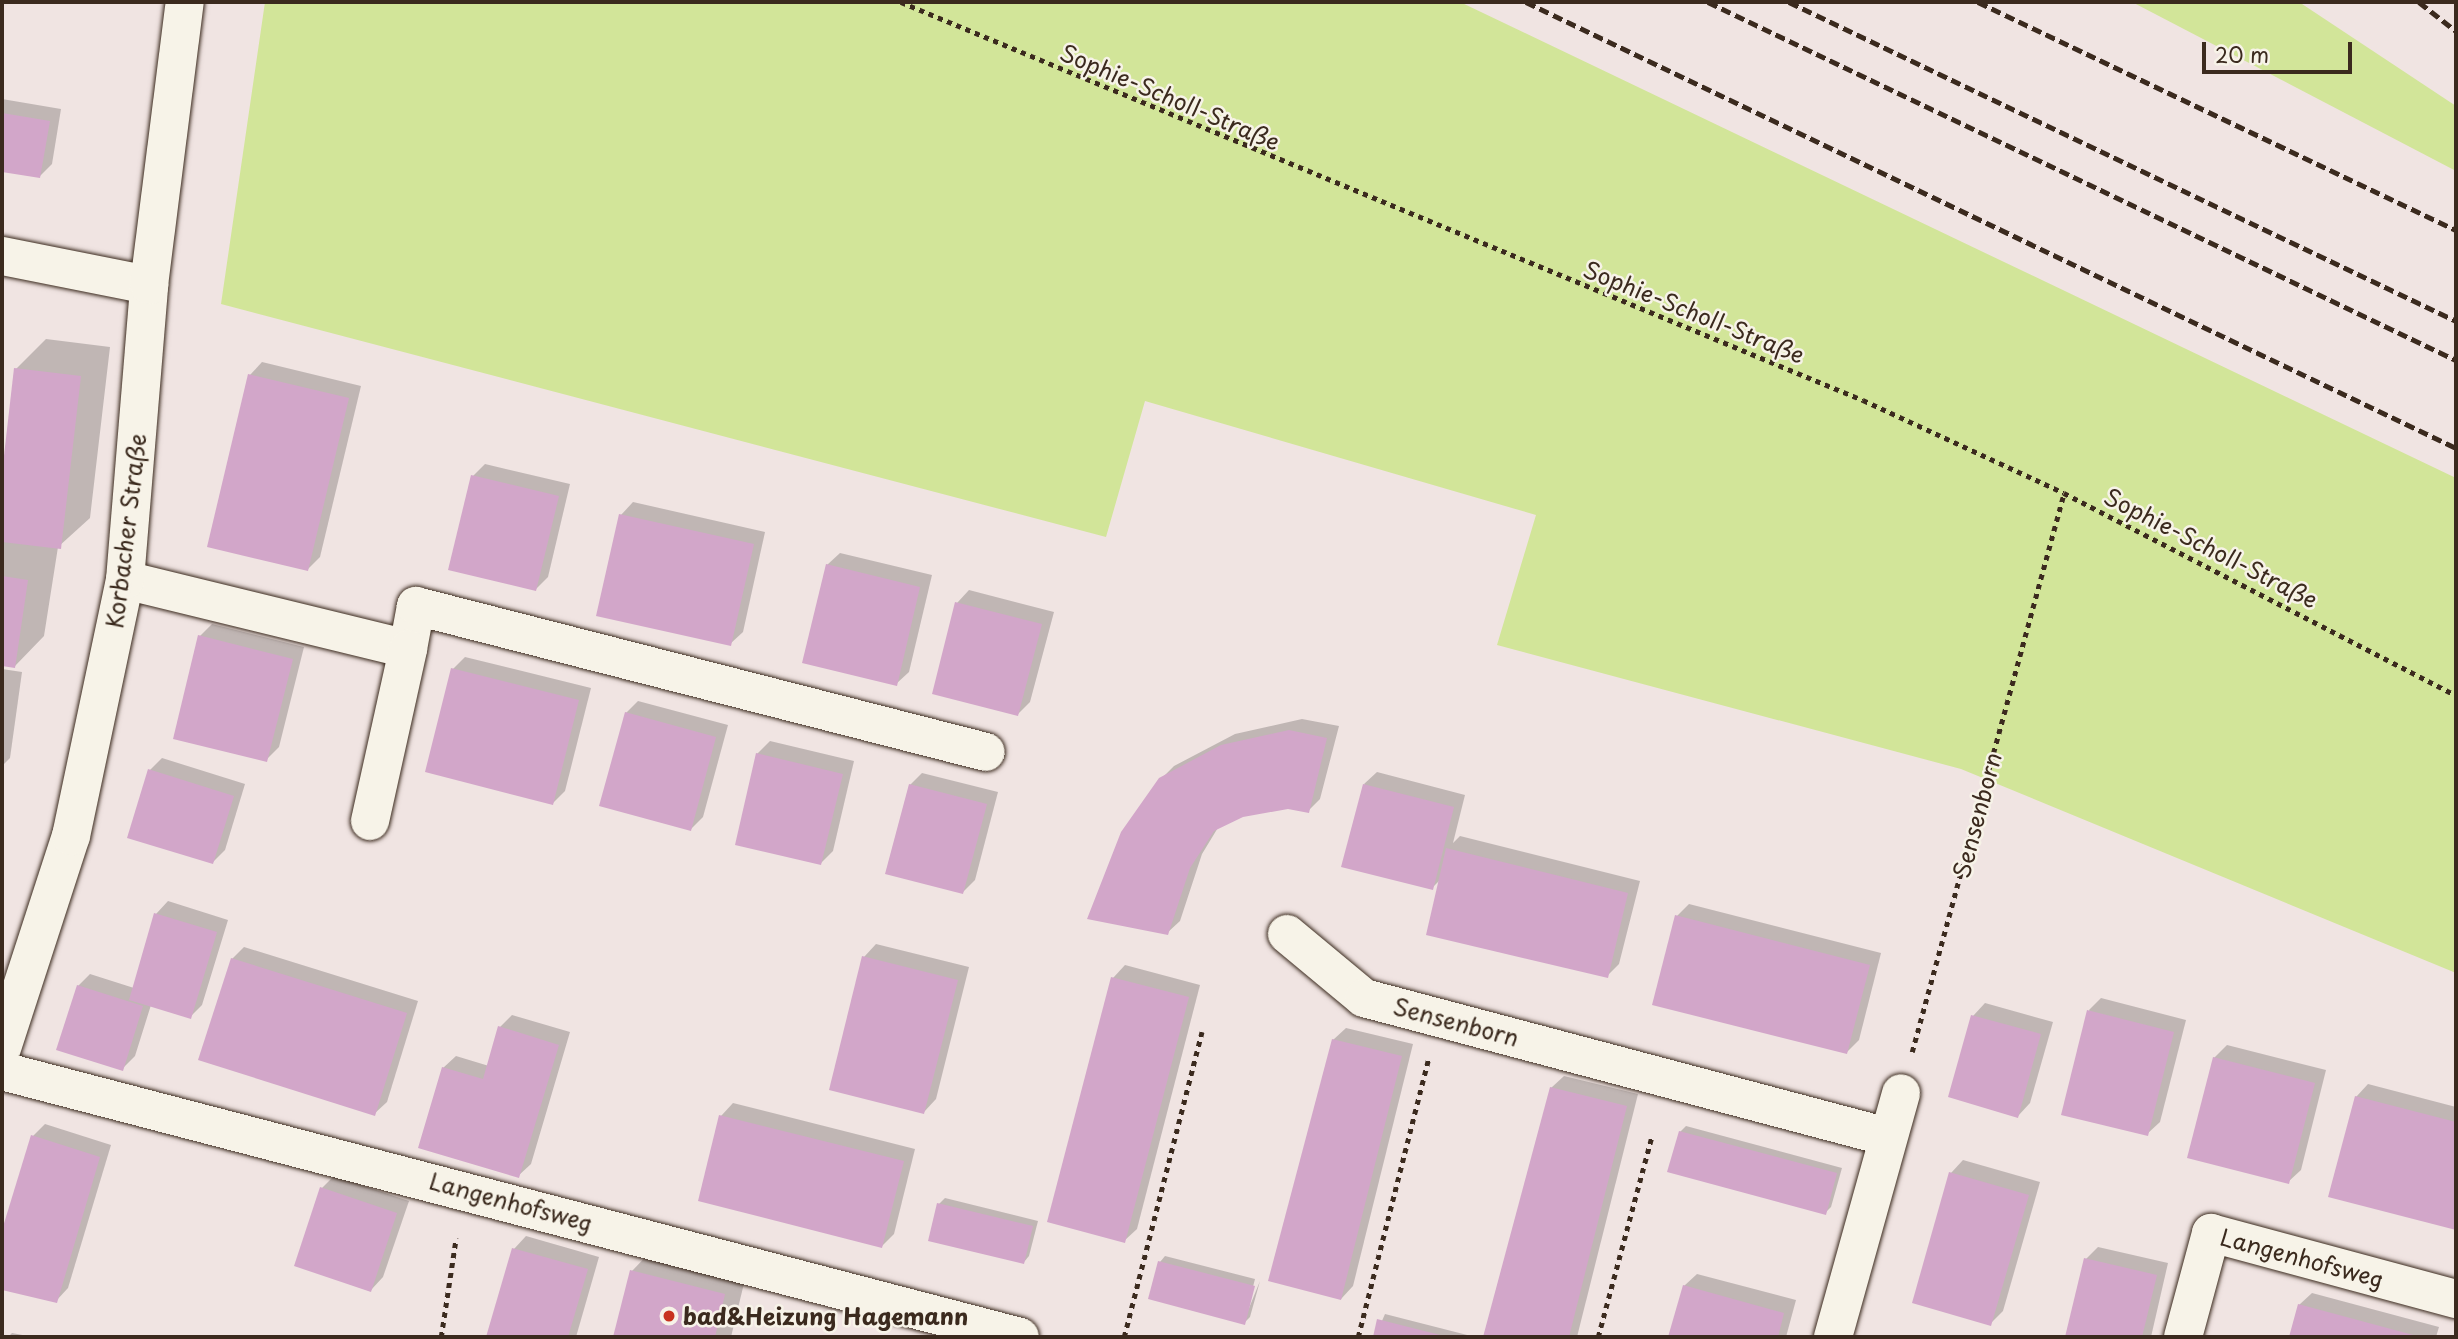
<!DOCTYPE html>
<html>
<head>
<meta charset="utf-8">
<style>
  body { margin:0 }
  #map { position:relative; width:2458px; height:1339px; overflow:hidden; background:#f0e4e2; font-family:"Playpen Sans",sans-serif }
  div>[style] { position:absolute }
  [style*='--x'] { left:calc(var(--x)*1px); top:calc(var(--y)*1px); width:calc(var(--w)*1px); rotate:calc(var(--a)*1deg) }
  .green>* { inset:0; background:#d2e599 }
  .shadow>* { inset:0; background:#0003 }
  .building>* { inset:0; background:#d2a6c9 }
  .path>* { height:4.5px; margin-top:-2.25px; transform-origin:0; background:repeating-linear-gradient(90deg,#3b2a1e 0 5px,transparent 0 10px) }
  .roads { filter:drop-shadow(0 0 2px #3b2a1e) drop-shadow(0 0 2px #3b2a1e) }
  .minor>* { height:38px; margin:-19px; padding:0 19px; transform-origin:19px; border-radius:19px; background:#f7f3e8 }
  .rail>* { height:5px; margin-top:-2.5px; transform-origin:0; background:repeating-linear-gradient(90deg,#3b2a1e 0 10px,transparent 0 15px) }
  .dots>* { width:19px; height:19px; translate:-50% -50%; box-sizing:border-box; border:4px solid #f7f3e8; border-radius:50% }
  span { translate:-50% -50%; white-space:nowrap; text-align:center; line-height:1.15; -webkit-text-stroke:5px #f7f3e8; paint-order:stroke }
  .street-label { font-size:23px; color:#3b2a1e }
  .poi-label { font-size:23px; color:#3b2a1e; font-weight:700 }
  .left { translate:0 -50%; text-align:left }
  .frame { position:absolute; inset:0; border:4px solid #3b2a1e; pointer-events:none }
  .scale { position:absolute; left:2202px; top:42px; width:150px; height:32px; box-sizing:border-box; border:4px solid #3b2a1e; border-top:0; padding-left:9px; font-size:21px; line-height:24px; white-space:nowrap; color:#3b2a1e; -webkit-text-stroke:5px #f7f3e8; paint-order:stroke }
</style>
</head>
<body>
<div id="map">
  <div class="green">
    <i style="clip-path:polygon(265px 2px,1460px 2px,2456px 478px,2456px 973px,1961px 769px,1497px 645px,1536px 515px,1145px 401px,1106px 537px,221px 304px)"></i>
    <i style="clip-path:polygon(2132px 2px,2299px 2px,2456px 106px,2456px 171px)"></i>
  </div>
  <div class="shadow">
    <i style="clip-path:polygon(2px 99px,61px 109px,52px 164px,39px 177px,2px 170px)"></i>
    <i style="clip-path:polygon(46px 339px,110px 347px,90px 518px,58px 547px,44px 636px,15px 666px,2px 664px,2px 490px,16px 369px)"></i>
    <i style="clip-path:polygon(262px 362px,361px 386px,320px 557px,308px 569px,250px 375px)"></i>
    <i style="clip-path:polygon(485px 464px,570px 484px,548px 577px,535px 590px,473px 476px)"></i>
    <i style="clip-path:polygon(633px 502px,765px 532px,743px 632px,730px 644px,621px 515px)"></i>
    <i style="clip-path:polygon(840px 553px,932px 575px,909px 672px,896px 684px,827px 565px)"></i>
    <i style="clip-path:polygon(969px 590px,1054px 612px,1030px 702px,1018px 714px,957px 603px)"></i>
    <i style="clip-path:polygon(212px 624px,304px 647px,279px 747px,266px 760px,200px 636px)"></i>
    <i style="clip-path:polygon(465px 657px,591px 688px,565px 791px,553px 803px,453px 669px)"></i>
    <i style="clip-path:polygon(2px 669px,22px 672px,10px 758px,2px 766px)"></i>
    <i style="clip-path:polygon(638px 701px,728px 725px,703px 817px,691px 829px,626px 713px)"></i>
    <i style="clip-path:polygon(1302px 719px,1339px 726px,1320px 799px,1308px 811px,1288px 807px,1243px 815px,1219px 826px,1202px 854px,1180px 921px,1167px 933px,1161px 779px,1174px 766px,1235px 734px)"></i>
    <i style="clip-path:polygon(770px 741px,854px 761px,833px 851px,821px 863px,757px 754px)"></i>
    <i style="clip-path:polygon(162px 758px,245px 784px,225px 850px,213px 862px,150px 770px)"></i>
    <i style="clip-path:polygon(1377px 772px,1465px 795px,1453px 843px,1460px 836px,1640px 881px,1619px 964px,1607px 976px,1440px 880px,1432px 888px,1364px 784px)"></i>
    <i style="clip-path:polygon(922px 773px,998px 792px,975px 880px,963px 892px,910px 785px)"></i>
    <i style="clip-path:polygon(168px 901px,228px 920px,202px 1005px,190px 1017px,151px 1005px,135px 1056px,122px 1069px,78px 986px,90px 974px,134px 988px,156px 914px)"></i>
    <i style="clip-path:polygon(1689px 904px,1881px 953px,1859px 1040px,1847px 1052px,1677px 916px)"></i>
    <i style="clip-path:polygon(876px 944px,969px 967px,936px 1099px,924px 1112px,864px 957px)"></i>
    <i style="clip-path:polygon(244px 947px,418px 1001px,387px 1102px,374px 1114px,232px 959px)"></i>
    <i style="clip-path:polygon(1125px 965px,1200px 985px,1137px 1229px,1124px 1241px,1113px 978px)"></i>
    <i style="clip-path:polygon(2101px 998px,2186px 1020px,2160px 1122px,2147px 1134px,2089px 1010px)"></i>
    <i style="clip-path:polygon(1985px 1003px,2053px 1022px,2030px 1103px,2018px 1116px,1973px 1016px)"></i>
    <i style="clip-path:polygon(512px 1015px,570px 1032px,531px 1164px,518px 1176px,443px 1068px,456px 1056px,489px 1066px,500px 1027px)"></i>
    <i style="clip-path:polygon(1346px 1028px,1413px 1044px,1353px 1286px,1341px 1299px,1333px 1040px)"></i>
    <i style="clip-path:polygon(2227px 1045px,2326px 1070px,2301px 1170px,2288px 1182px,2214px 1058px)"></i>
    <i style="clip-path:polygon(1564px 1076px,1638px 1094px,1577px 1337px,1484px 1336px,1551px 1088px)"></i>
    <i style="clip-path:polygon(2368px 1084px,2456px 1107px,2456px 1228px,2330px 1196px,2356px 1097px)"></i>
    <i style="clip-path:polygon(733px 1103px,915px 1149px,894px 1234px,881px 1247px,721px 1116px)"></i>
    <i style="clip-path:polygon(45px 1124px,111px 1145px,68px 1288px,56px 1301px,2px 1288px,2px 1236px,33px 1136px)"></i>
    <i style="clip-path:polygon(1686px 1126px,1842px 1168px,1831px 1207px,1825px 1213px,1680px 1132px)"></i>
    <i style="clip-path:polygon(1963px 1160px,2040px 1182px,2003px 1311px,1990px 1324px,1951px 1173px)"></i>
    <i style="clip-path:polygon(334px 1176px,409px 1201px,383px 1277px,371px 1290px,322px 1188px)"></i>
    <i style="clip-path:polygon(945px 1198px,1038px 1221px,1029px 1256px,1024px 1262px,939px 1204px)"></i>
    <i style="clip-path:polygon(526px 1236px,599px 1257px,576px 1337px,488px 1337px,514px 1249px)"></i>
    <i style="clip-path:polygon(2098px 1247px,2168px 1263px,2151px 1337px,2067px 1337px,2086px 1259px)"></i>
    <i style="clip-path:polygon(654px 1248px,747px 1271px,731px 1337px,614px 1337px,632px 1271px)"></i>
    <i style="clip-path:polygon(1165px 1256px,1255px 1279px,1245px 1318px,1260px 1281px,1250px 1317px,1244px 1323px,1160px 1262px)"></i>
    <i style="clip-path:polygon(1697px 1274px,1796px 1300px,1786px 1337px,1670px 1337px,1684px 1286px)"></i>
    <i style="clip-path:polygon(2312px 1293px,2439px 1327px,2436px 1337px,2291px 1337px,2299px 1305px)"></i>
    <i style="clip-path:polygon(1385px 1314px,1475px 1337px,1375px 1337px)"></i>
    <i style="clip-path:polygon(12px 1333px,33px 1337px,8px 1337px)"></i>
  </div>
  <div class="building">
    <i style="clip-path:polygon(2px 113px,50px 121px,40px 178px,2px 172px)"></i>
    <i style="clip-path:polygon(14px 368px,81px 376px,61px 549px,2px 542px,2px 473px)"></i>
    <i style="clip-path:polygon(248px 374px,349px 398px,308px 571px,207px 547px)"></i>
    <i style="clip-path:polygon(471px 475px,559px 496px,536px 591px,448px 570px)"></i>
    <i style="clip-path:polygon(619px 514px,754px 544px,731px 646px,596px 616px)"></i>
    <i style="clip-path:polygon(826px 564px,920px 587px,897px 686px,802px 663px)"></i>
    <i style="clip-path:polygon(2px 576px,28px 580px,15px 668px,2px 666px)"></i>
    <i style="clip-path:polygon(955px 602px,1042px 624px,1018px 716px,932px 694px)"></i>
    <i style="clip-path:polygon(198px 635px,293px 659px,267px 762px,173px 739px)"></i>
    <i style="clip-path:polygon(451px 668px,579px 700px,553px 805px,425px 772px)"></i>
    <i style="clip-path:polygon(625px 712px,716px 737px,691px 831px,599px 806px)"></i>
    <i style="clip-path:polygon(1289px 730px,1327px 738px,1309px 813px,1288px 809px,1243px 817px,1214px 831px,1190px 868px,1168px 935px,1087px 919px,1121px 832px,1159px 778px,1221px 745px)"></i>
    <i style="clip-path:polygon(756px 753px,843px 774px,821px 865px,735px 845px)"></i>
    <i style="clip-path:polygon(148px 769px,234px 796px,213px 864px,127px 838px)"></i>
    <i style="clip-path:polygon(909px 784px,987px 804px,963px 894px,885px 874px)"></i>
    <i style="clip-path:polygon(1363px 784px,1454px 807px,1433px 890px,1341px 867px)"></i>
    <i style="clip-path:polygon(1446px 848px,1628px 893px,1608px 978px,1426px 935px)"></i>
    <i style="clip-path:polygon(154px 913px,217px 932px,191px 1019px,129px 1000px)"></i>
    <i style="clip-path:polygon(1675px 915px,1870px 965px,1847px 1054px,1652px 1005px)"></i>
    <i style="clip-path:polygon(862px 956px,958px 980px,924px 1114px,829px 1090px)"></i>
    <i style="clip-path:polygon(231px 958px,407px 1013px,375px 1116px,198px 1060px)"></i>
    <i style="clip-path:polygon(1111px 977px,1189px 997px,1125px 1243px,1047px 1222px)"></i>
    <i style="clip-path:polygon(77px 985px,143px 1006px,123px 1071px,56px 1050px)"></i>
    <i style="clip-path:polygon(2087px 1010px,2174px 1032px,2148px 1136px,2061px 1115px)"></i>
    <i style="clip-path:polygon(1971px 1015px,2041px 1034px,2018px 1118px,1948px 1097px)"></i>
    <i style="clip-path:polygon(498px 1026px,559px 1045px,519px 1178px,418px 1148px,442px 1067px,483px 1079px)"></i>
    <i style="clip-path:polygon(1332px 1039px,1402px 1056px,1341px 1300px,1268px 1281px)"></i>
    <i style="clip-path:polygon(2213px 1057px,2315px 1083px,2289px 1184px,2187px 1158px)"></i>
    <i style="clip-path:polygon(1550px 1087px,1627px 1106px,1569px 1337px,1483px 1337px)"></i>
    <i style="clip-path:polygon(2355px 1096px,2456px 1122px,2456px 1230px,2328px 1197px)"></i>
    <i style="clip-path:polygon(719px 1115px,904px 1161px,882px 1248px,698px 1201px)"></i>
    <i style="clip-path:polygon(1679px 1131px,1837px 1173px,1826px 1215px,1667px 1172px)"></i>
    <i style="clip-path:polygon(31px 1135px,100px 1157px,57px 1303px,2px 1290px,2px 1230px)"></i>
    <i style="clip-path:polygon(1949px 1172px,2029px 1195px,1991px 1326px,1912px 1303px)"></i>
    <i style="clip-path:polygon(320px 1187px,397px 1213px,371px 1292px,294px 1266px)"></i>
    <i style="clip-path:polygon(937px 1203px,1033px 1226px,1024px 1264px,928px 1241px)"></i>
    <i style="clip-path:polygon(512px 1248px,588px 1269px,568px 1337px,486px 1337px)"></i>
    <i style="clip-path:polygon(2084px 1258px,2157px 1275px,2142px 1337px,2065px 1337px)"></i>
    <i style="clip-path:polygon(1158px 1261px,1255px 1286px,1245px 1325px,1148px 1299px)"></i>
    <i style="clip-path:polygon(630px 1270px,725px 1294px,715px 1337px,613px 1337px)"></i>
    <i style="clip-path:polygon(1683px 1285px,1784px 1313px,1778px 1337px,1668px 1337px)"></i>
    <i style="clip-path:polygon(2298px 1304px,2417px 1336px,2417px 1337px,2289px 1337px)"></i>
    <i style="clip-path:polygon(1377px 1319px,1444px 1336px,1444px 1337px,1373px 1337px)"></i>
  </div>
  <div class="path">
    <i style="--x:901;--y:2;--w:1041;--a:22.48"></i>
    <i style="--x:1863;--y:400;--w:221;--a:24.8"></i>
    <i style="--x:2064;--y:493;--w:441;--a:27.3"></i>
    <i style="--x:1912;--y:1052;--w:579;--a:-74.79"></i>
    <i style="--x:441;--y:1337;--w:100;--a:-81.4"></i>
    <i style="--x:1124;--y:1337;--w:315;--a:-75.7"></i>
    <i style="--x:1358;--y:1337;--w:286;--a:-75.8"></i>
    <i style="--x:1598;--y:1337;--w:209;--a:-75"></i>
  </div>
  <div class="roads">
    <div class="minor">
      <i style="--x:2;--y:256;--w:150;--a:11.2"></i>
      <i style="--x:125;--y:580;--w:291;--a:13.7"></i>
      <i style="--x:408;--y:649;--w:44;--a:-79.5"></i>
      <i style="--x:416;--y:606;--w:588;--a:14.37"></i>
      <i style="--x:370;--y:821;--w:176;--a:-77.5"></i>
      <i style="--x:1287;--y:934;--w:100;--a:39.7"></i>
      <i style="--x:1364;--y:998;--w:542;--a:14.86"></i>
      <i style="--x:2;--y:1048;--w:223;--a:-72"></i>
      <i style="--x:71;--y:836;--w:262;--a:-78.1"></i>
      <i style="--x:125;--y:580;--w:296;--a:-85.3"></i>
      <i style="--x:149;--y:285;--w:285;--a:-82.8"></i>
      <i style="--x:2;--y:1071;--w:1052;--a:14.64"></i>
      <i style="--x:1833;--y:1337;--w:253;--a:-74.4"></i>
      <i style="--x:2183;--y:1337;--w:108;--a:-74.9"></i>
      <i style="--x:2211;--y:1233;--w:254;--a:15.1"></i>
    </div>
  </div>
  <div class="rail">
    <i style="--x:1526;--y:2;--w:1031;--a:25.62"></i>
    <i style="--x:1708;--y:2;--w:829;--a:25.58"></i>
    <i style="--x:1789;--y:2;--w:739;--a:25.56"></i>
    <i style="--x:1978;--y:2;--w:530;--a:25.5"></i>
    <i style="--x:2419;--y:2;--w:47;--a:38.1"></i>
  </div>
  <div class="dots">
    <i style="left:669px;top:1316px;background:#c8321e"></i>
  </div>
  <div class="street-label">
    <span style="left:1170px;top:97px;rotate:23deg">Sophie-Scholl-Straße</span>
    <span style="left:1694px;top:312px;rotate:22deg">Sophie-Scholl-Straße</span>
    <span style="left:126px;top:531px;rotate:-83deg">Korbacher Straße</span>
    <span style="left:2211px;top:548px;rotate:27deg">Sophie-Scholl-Straße</span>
    <span style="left:1977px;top:815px;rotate:-75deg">Sensenborn</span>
    <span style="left:1456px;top:1022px;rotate:15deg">Sensenborn</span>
    <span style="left:511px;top:1202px;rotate:15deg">Langenhofsweg</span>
    <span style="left:2302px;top:1258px;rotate:15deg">Langenhofsweg</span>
  </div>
  <div class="poi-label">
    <span class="left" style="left:683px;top:1316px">bad&amp;Heizung Hagemann</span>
  </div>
  <div class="frame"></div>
  <div class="scale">20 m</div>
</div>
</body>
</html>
